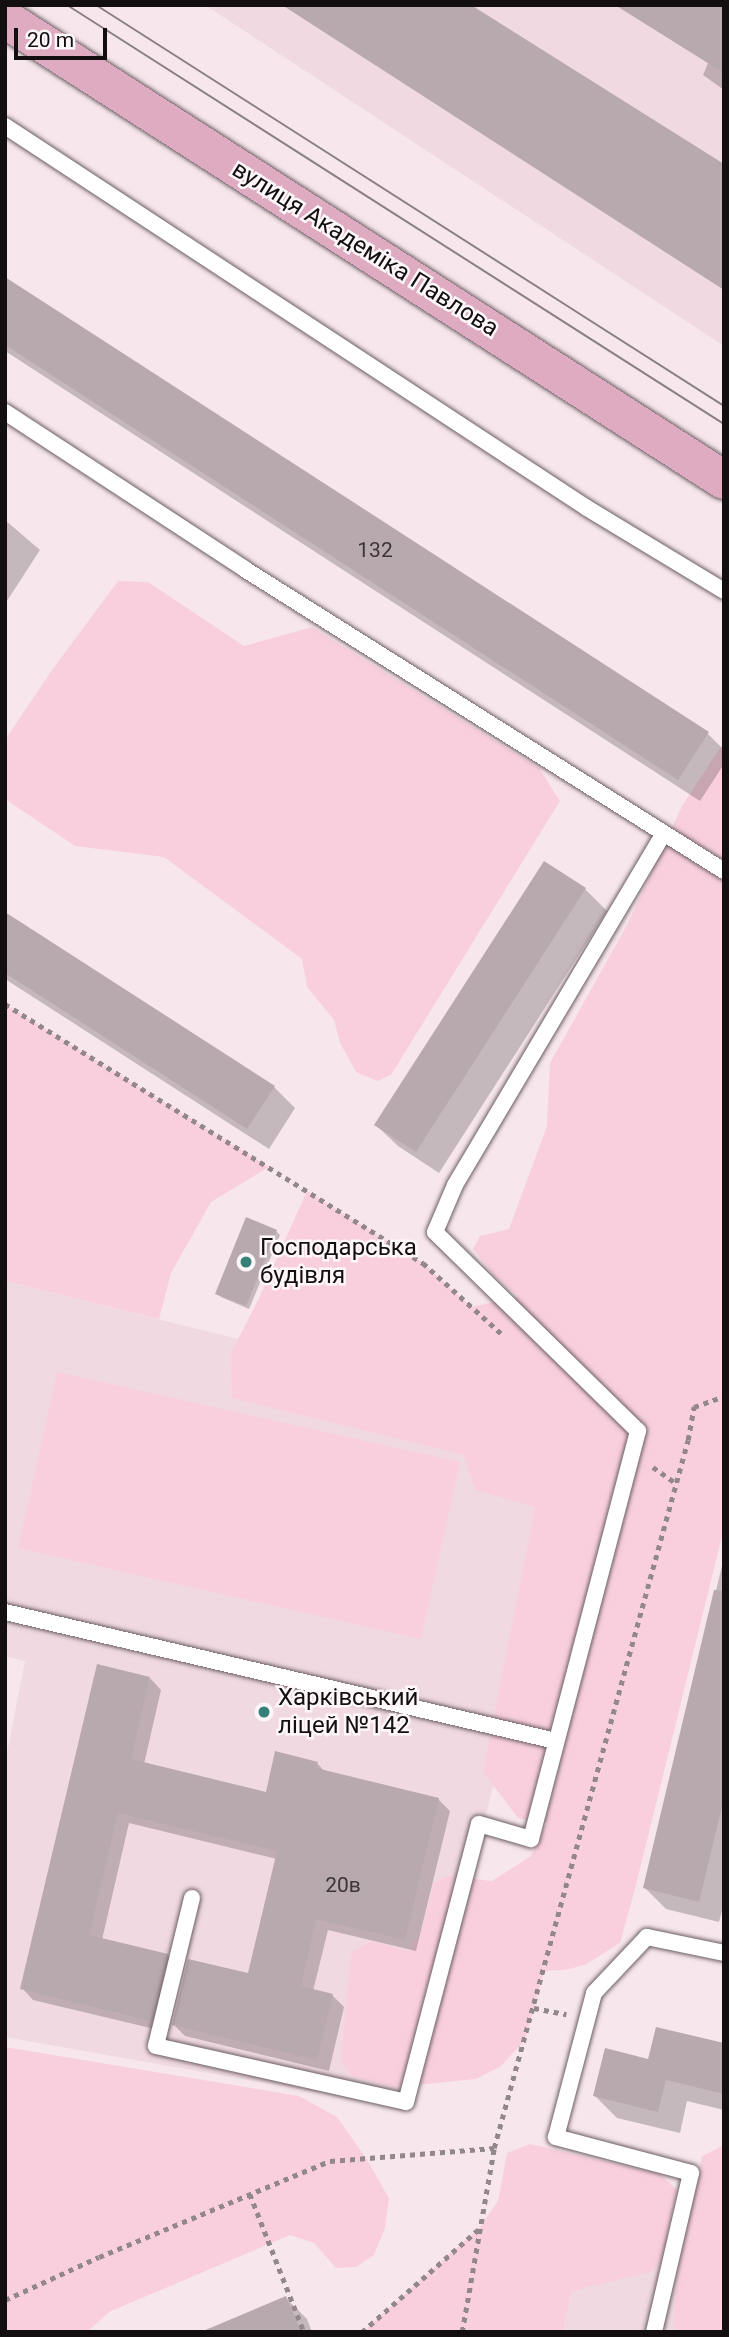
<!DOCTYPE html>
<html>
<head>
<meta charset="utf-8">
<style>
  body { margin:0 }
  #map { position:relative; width:729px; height:2337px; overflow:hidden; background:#f7e7ec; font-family:Roboto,sans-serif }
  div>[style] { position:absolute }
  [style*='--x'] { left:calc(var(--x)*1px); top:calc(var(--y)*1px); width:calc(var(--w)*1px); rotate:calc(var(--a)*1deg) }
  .built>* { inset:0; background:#f0d9e1 }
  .green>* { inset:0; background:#f9cfde }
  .shadow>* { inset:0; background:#0003 }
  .building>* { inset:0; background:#b8a9ae }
  .path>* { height:4.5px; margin-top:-2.25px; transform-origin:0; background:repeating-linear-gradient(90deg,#92878b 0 5px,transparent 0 10px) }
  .roads { filter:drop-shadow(0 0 2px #6b5e63) drop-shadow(0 0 2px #6b5e63) }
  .lane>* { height:16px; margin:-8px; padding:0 8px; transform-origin:8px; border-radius:8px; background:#fff }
  .primary>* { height:38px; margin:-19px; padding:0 19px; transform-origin:19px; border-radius:19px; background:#deabc0 }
  .tram>* { height:2px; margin:-1px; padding:0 1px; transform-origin:1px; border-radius:1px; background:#8a8083 }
  .dots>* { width:19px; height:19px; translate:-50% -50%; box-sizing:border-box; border:4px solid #fef7f9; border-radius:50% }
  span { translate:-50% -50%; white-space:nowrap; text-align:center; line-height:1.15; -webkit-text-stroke:5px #fef7f9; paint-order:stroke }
  .number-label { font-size:21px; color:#3c3538 }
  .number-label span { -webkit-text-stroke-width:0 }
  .street-label { font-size:24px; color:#130e10 }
  .poi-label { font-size:24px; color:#130e10 }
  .left { translate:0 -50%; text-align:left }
  .frame { position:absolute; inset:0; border:7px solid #130e10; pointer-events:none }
  .scale { position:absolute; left:14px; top:28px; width:93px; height:32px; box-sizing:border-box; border:4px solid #130e10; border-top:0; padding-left:9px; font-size:21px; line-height:24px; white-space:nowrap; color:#130e10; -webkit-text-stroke:5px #fef7f9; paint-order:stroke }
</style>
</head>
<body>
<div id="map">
  <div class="built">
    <i style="clip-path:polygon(205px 5px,724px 5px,724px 346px)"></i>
    <i style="clip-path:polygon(5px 1281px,584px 1425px,412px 2109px,5px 2037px,5px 1763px,25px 1661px,5px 1656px)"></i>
    <i style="clip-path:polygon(588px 2220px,724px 2251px,724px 2332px,563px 2332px)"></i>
  </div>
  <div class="green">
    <i style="clip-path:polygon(118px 581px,148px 582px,244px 646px,312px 627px,539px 768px,560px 801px,391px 1075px,377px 1081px,356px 1072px,340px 1043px,334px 1020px,307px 987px,302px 959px,164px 857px,75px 846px,5px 799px,5px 740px,52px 670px)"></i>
    <i style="clip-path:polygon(724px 742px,724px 1528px,635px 1889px,620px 1943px,585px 1965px,565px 1970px,544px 1971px,525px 2040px,500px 2067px,476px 2079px,395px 2087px,353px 2077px,341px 2061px,351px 1952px,372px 1941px,408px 1951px,421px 1932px,434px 1883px,446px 1876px,492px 1881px,531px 1856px,547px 1823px,518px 1818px,483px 1772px,535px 1507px,475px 1490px,464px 1455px,232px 1398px,230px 1355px,258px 1300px,307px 1191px,423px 1263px,471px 1307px,518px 1297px,492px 1273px,473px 1249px,480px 1236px,509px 1229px,547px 1126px,550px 1063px,628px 923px,682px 806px)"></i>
    <i style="clip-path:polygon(5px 1004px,269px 1167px,211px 1202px,171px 1273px,159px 1319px,5px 1281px)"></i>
    <i style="clip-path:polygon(57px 1372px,460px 1462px,421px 1639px,18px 1548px)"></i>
    <i style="clip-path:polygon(5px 2047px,299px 2096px,337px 2117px,366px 2158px,389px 2198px,385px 2228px,374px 2255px,356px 2267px,336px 2268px,314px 2243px,290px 2235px,109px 2312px,87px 2332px,5px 2332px)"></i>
    <i style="clip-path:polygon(530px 2144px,660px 2174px,677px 2190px,662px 2259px,651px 2272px,572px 2291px,563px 2332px,362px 2332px,480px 2227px,498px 2201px,507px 2153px)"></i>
    <i style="clip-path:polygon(724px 2145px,724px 2332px,675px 2332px,673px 2323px,678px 2270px,702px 2156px)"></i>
  </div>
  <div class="shadow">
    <i style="clip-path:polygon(616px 5px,724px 5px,724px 90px,703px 75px,708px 63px)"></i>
    <i style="clip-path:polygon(5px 280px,708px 734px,724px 750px,724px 764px,700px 801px,5px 351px)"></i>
    <i style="clip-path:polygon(5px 520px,40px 550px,5px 604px)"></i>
    <i style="clip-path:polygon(585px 889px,607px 911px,439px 1173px,398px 1146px,376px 1125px)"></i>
    <i style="clip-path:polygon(5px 914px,274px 1087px,295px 1108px,269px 1149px,5px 979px)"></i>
    <i style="clip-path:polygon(276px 1231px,280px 1235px,249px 1309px,221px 1297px,217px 1293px)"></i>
    <i style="clip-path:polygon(724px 1557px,724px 1903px,719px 1922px,666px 1909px,645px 1888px)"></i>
    <i style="clip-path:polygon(150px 1678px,161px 1690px,144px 1764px,267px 1794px,317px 1763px,325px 1772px,438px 1799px,450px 1811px,416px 1951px,328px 1930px,313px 1991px,332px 1995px,344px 2007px,329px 2071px,185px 2036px,174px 2025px,249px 1975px,277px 1859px,129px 1823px,102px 1940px,167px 1955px,178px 1967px,163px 2031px,33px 2000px,22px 1988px)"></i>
    <i style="clip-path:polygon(724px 2045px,724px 2110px,687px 2101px,680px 2133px,617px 2118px,595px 2096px,649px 2061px)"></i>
    <i style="clip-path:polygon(286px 2298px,307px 2319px,312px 2332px,206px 2332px)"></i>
  </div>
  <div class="building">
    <i style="clip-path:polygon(282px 5px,471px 5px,724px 164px,724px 290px)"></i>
    <i style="clip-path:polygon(615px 5px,724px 5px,724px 73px)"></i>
    <i style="clip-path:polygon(5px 277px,709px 732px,678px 780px,5px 345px)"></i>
    <i style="clip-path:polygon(544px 861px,586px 888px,416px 1152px,374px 1125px)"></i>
    <i style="clip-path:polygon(5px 912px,275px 1086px,247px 1129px,5px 973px)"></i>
    <i style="clip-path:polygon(246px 1217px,277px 1230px,246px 1306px,215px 1294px)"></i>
    <i style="clip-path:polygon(714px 1590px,724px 1591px,724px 1798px,699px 1902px,643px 1888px)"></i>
    <i style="clip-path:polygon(97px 1664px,150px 1677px,131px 1759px,266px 1792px,275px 1751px,318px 1762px,316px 1768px,439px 1798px,405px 1940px,316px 1919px,301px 1986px,333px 1994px,317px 2060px,172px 2025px,188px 1959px,248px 1973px,277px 1851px,118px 1813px,89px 1935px,168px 1954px,151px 2021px,20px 1989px)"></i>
    <i style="clip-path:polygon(656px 2027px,724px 2043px,724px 2094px,666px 2080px,658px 2112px,593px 2096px,605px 2048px,648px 2059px)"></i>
    <i style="clip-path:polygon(286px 2296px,301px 2332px,203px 2332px,203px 2331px)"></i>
  </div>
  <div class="path">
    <i style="--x:5;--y:1004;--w:492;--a:31.8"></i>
    <i style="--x:423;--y:1263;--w:109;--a:42"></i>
    <i style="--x:653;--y:1467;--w:28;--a:35"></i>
    <i style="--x:534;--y:2008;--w:33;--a:11"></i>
    <i style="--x:250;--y:2194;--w:148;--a:68.6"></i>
    <i style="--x:5;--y:2300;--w:103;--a:-24.6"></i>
    <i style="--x:99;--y:2257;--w:250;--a:-22.6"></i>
    <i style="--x:330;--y:2161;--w:165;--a:-4.5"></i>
    <i style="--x:494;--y:2148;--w:734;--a:-74.68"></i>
    <i style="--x:688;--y:1440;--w:34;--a:-80"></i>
    <i style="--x:694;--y:1407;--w:32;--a:-20"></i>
    <i style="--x:362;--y:2332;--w:157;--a:-41.4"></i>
    <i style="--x:462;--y:2332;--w:187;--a:-80.1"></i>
  </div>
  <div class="roads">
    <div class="lane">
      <i style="--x:5;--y:126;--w:696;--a:33.28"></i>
      <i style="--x:587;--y:508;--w:160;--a:31.2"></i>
      <i style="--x:5;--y:412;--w:288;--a:33.2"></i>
      <i style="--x:246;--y:570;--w:565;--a:32.2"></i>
      <i style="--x:5;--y:1612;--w:566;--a:13.18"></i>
      <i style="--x:192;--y:1898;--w:152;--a:103.7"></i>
      <i style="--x:156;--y:2046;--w:256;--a:12.6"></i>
      <i style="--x:406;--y:2102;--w:287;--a:-75.3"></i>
      <i style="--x:479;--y:1824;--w:54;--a:16.1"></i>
      <i style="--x:531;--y:1839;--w:422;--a:-75.3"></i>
      <i style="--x:638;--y:1431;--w:284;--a:-135.6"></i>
      <i style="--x:435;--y:1232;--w:51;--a:-66.9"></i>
      <i style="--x:455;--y:1185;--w:407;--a:-59.3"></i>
      <i style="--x:654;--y:2332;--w:163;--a:-76.9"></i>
      <i style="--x:691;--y:2173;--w:140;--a:-165.1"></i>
      <i style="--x:556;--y:2137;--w:149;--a:-75.2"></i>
      <i style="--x:594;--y:1993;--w:77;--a:-46.6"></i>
      <i style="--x:647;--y:1937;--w:79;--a:11.7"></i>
    </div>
    <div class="primary">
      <i style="--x:5;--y:19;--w:854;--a:32.67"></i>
    </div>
  </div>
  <div class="tram">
    <i style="--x:67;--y:5;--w:779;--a:32.53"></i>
    <i style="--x:96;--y:5;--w:745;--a:32.56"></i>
  </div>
  <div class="dots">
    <i style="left:246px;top:1262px;background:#377f79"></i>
    <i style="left:264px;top:1712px;background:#377f79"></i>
  </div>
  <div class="number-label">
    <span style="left:375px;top:550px">132</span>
    <span style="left:343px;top:1885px">20в</span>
  </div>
  <div class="street-label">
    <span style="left:365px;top:249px;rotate:32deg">вулиця Академіка Павлова</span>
  </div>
  <div class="poi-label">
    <span class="left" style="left:260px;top:1262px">Господарська<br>будівля</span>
    <span class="left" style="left:278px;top:1712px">Харківський<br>ліцей №142</span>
  </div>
  <div class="frame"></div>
  <div class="scale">20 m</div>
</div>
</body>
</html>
